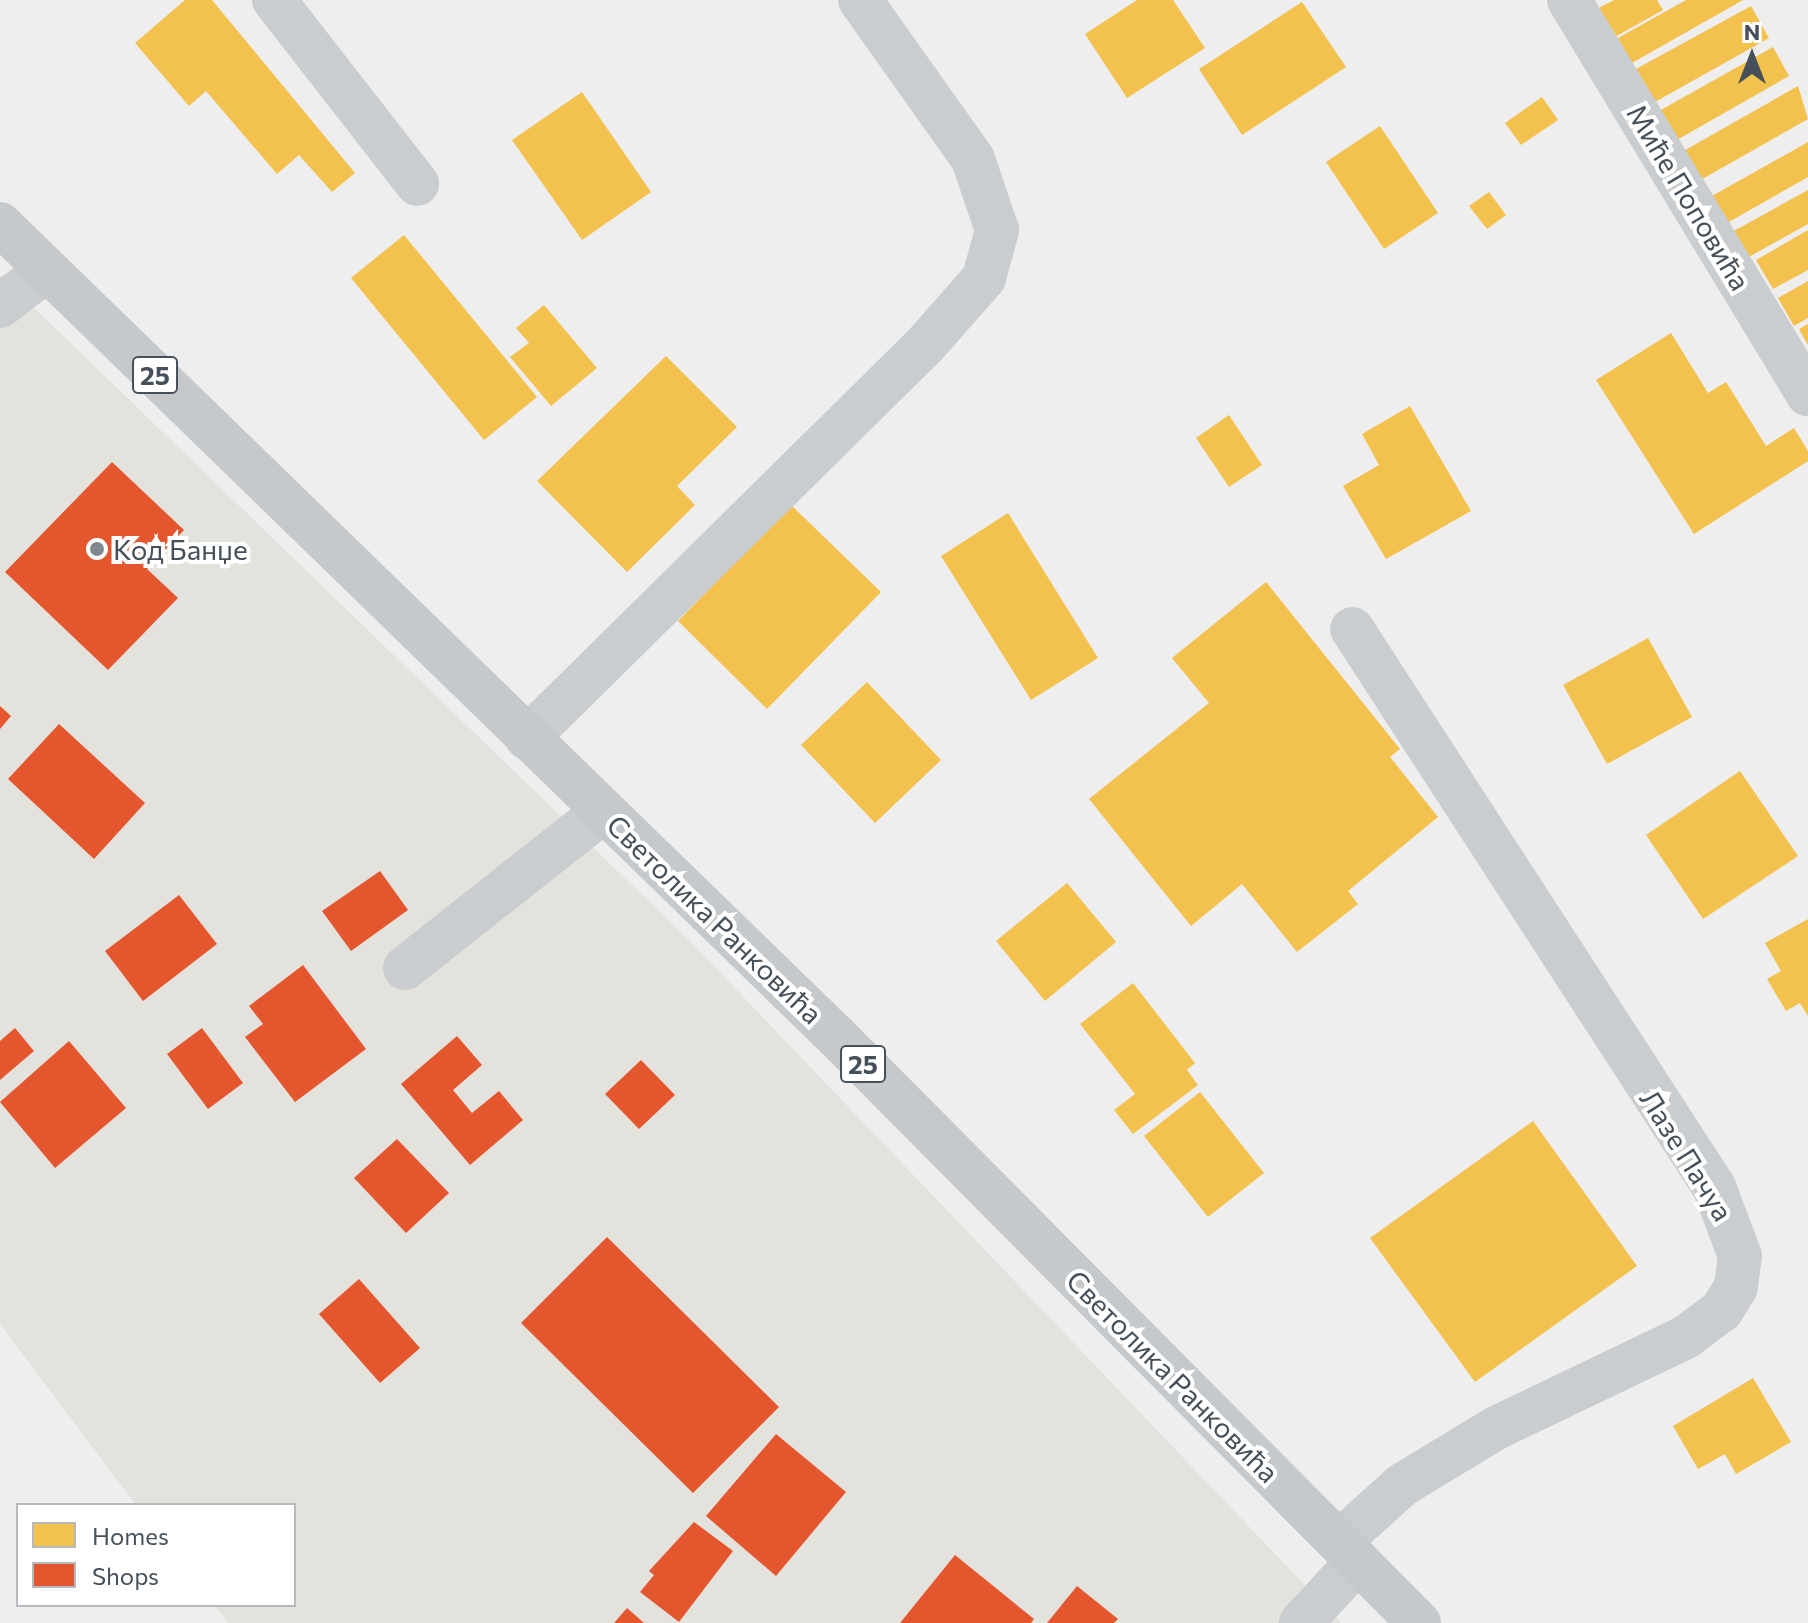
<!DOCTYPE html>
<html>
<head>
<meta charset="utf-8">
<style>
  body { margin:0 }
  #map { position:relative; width:1808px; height:1623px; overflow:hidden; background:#efeeee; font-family:Commissioner,sans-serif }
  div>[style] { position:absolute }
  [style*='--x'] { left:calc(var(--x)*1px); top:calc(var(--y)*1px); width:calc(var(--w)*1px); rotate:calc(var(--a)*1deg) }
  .commercial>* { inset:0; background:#e4e2dc }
  .homes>* { inset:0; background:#f2c14e }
  .shops>* { inset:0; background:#e4572e }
  .minor>* { height:44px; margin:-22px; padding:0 22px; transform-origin:22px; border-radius:22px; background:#cacdcf }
  .major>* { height:44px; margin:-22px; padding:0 22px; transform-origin:22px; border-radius:22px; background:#c6c9cc }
  .dots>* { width:22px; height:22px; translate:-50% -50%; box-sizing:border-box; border:4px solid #fff; border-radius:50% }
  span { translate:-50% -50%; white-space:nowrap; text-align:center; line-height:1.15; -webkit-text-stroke:8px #fff; paint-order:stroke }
  .shield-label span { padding:2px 6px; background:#fff; border:2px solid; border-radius:6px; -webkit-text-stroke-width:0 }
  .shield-label { font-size:26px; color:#46505a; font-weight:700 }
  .street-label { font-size:28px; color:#46505a }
  .poi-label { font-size:28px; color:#46505a }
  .left { translate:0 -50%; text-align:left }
  .legend { position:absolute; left:16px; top:1503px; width:280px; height:104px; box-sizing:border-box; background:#fff; border:2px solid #b5b9bd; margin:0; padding:10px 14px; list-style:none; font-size:24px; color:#46505a }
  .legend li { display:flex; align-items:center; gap:16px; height:40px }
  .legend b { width:40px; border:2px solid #b5b9bd }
  .north { position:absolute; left:1712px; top:16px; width:80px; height:80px; -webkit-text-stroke:6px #fff; paint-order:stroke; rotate:0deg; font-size:22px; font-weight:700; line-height:32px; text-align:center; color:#46505a }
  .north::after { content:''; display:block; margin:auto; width:28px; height:36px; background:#46505a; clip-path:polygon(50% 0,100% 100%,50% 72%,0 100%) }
</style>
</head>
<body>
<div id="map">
  <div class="commercial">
    <i style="clip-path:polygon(0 275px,690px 941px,1341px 1623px,228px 1623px,214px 1605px,294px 1605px,294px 1505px,136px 1505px,0 1324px)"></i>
  </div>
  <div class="homes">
    <i style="clip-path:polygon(185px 0,212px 0,355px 173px,332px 192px,299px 155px,277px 174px,206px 91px,189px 106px,135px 43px)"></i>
    <i style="clip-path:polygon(1137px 0,1173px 0,1205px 48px,1127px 98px,1085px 34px)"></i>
    <i style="clip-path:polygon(1614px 0,1657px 0,1663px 10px,1613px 38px,1597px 9px)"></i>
    <i style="clip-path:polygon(1686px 0,1743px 0,1632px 63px,1618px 38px)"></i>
    <i style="clip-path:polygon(1302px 2px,1346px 67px,1242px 135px,1199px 69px)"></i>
    <i style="clip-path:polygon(1751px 6px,1769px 38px,1655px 102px,1636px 69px)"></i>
    <i style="clip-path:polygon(1773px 47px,1789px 76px,1675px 141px,1659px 111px)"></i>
    <i style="clip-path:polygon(1798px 86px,1808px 119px,1697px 182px,1680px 153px)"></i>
    <i style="clip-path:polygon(582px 92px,651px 192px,582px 240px,512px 140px)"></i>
    <i style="clip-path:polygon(1542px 97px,1558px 120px,1521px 145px,1505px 123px)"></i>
    <i style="clip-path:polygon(1380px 126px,1438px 213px,1384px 249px,1326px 162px)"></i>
    <i style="clip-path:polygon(1808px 142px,1808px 177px,1727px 223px,1712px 196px)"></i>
    <i style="clip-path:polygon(1808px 190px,1808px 224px,1747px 258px,1732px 232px)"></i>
    <i style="clip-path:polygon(1489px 192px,1506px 215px,1487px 229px,1469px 206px)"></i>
    <i style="clip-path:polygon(1808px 230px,1808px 270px,1773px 289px,1756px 260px)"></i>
    <i style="clip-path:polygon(404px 235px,537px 397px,484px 440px,351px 278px)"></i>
    <i style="clip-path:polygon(1808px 281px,1808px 318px,1794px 326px,1778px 298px)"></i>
    <i style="clip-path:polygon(544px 305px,597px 368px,551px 406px,510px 357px,529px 343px,516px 328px)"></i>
    <i style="clip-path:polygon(1808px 324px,1808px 345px,1799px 329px)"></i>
    <i style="clip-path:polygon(1671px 333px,1708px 393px,1726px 382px,1766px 446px,1794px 428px,1808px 451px,1808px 461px,1694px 534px,1596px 380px)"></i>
    <i style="clip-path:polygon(666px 356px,737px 427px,677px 486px,695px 505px,627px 572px,537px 481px)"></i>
    <i style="clip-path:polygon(1410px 406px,1471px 511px,1386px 559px,1343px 486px,1379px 465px,1362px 434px)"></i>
    <i style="clip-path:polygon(1229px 415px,1262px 465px,1229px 487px,1196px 438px)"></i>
    <i style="clip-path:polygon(791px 505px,881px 592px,767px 709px,678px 621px)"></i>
    <i style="clip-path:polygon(1008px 513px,1098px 658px,1031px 700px,941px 556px)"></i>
    <i style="clip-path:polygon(1266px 582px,1400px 749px,1390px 757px,1438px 817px,1348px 891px,1358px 904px,1297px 952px,1242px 884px,1191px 926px,1089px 799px,1209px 703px,1172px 658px)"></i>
    <i style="clip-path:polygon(1648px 638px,1692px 717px,1607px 764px,1563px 685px)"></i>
    <i style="clip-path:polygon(867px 682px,941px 760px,875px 823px,801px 745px)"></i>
    <i style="clip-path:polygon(1740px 771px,1798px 856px,1703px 919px,1646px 835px)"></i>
    <i style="clip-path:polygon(1067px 883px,1116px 942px,1045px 1001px,996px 941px)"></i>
    <i style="clip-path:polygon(1808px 919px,1808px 1016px,1800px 1003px,1786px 1011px,1767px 979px,1781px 971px,1765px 943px)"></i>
    <i style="clip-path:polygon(1133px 983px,1195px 1063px,1187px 1070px,1198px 1085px,1133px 1134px,1114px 1110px,1135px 1094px,1080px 1024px)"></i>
    <i style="clip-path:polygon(1200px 1092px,1264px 1173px,1208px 1217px,1144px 1136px)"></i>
    <i style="clip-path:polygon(1533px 1121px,1637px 1266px,1475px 1382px,1370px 1238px)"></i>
    <i style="clip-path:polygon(1753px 1378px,1791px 1442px,1736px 1474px,1725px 1454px,1698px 1469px,1673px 1426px)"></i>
  </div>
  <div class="shops">
    <i style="clip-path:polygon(112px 462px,184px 530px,147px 569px,178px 598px,108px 670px,5px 572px)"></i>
    <i style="clip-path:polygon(0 706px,11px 716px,0 729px)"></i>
    <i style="clip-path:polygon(59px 724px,145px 803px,94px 859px,8px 779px)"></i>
    <i style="clip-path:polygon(380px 871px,408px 910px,351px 951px,322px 911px)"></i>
    <i style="clip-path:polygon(179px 895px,217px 944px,143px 1001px,105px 951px)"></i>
    <i style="clip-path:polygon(303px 965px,366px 1049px,295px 1102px,245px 1037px,263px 1024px,249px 1006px)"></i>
    <i style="clip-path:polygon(15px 1028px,34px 1051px,0 1080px,0 1041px)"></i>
    <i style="clip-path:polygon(202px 1028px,243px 1083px,208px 1109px,167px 1054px)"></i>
    <i style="clip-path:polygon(457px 1036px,482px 1065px,453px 1090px,472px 1113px,499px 1091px,523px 1120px,470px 1165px,401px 1084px)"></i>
    <i style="clip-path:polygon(69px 1041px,126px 1108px,55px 1168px,0 1102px)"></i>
    <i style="clip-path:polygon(641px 1060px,675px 1095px,639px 1129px,605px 1094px)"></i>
    <i style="clip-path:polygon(397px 1139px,449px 1193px,406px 1233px,354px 1178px)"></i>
    <i style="clip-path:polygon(607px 1237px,779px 1407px,693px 1493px,521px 1323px)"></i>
    <i style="clip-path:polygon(359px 1279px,420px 1348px,380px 1383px,319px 1314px)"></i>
    <i style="clip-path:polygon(776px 1434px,846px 1492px,776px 1576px,706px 1516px)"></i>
    <i style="clip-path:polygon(694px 1522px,733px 1551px,679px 1622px,640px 1592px,654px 1575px,649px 1571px)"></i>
    <i style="clip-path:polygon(955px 1555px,1034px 1619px,1031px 1623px,900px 1623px)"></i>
    <i style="clip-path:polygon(1077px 1586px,1118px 1619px,1114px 1623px,1047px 1623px)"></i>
    <i style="clip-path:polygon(627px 1608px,644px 1623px,614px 1623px)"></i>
  </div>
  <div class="minor">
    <i style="--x:274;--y:0;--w:233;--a:52.1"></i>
    <i style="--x:1569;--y:0;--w:461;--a:58.8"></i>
    <i style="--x:0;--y:306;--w:59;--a:-37.5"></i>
    <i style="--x:527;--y:738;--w:561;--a:-44.64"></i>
    <i style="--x:926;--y:344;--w:88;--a:-48.7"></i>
    <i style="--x:984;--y:278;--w:50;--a:-74.8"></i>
    <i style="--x:997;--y:230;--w:75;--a:-108.7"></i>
    <i style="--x:973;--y:159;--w:195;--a:-125.4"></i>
    <i style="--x:405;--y:968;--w:253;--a:-38.3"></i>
    <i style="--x:1339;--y:1542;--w:85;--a:-42.1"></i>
    <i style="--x:1402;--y:1485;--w:110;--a:-31.2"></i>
    <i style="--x:1496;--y:1428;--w:211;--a:-25.6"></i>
    <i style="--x:1686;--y:1337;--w:45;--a:-36.9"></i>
    <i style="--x:1722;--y:1310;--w:27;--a:-59"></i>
    <i style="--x:1736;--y:1287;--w:31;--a:-83"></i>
    <i style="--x:1740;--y:1256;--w:74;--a:-110.6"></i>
    <i style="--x:1714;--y:1187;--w:665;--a:-122.97"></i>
    <i style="--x:1301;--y:1623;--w:84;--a:-47.4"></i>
  </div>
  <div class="major">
    <i style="--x:0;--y:224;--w:1167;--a:44.17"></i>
    <i style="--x:837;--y:1037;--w:826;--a:45.2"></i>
  </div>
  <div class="dots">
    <i style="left:97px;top:549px;background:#81878e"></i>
  </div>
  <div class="shield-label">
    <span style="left:155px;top:375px">25</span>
    <span style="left:863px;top:1064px">25</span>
  </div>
  <div class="street-label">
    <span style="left:1689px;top:197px;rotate:59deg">Миће Поповића</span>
    <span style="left:715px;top:919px;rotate:44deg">Светолика Ранковића</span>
    <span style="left:1687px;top:1155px;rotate:58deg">Лазе Пачуа</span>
    <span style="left:1173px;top:1376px;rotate:45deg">Светолика Ранковића</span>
  </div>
  <div class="poi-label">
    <span class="left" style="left:113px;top:549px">Код Банџе</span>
  </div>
  <ul class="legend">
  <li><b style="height:22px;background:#f2c14e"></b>Homes</li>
  <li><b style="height:22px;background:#e4572e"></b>Shops</li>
  </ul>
  <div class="north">N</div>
</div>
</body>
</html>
